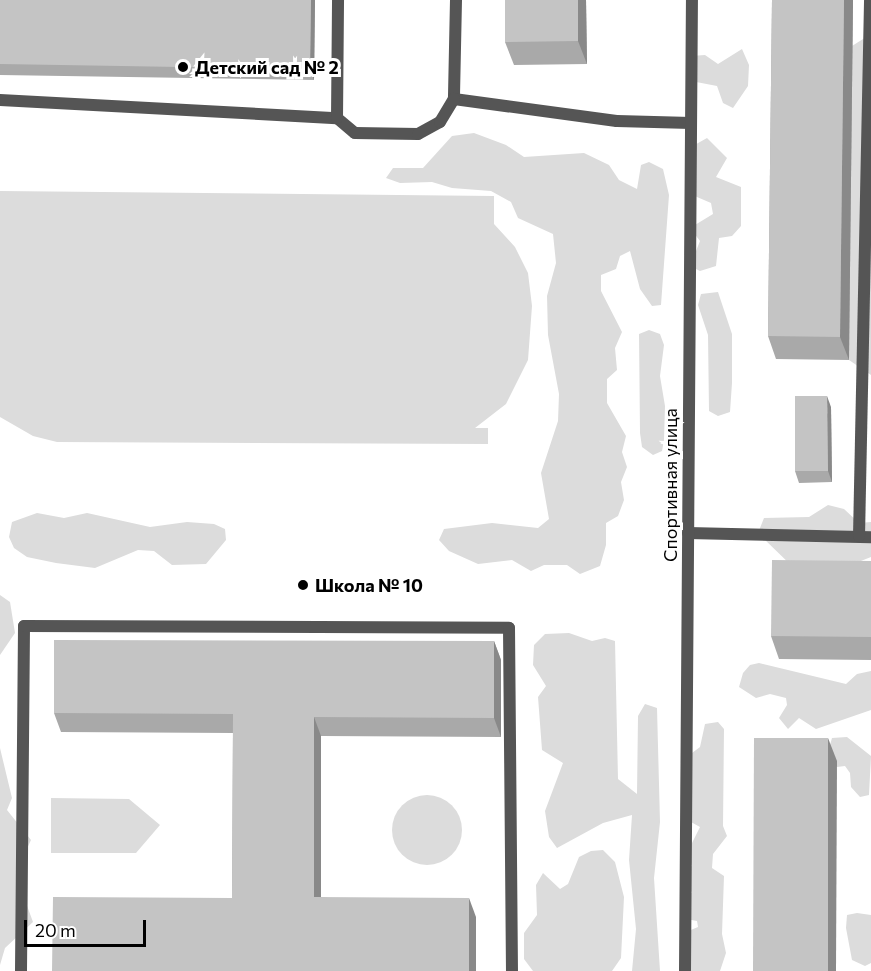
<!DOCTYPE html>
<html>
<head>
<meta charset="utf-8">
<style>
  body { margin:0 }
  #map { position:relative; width:871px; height:971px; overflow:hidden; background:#fff; font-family:Commissioner,sans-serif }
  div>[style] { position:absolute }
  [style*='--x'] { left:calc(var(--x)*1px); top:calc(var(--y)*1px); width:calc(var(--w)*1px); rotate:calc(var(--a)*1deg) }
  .green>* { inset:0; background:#dcdcdc }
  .round { border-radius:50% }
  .lane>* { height:12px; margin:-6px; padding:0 6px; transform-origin:6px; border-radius:6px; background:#555 }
  .street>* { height:12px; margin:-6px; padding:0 6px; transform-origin:6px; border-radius:6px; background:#555 }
  .wall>* { inset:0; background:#a9a9a9 }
  .shaded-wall>* { inset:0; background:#898989 }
  .building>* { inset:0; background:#c4c4c4 }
  .dots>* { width:16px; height:16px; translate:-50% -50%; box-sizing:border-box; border:3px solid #fff; border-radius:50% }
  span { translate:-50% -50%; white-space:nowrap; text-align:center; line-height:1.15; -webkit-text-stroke:6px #fff; paint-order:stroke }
  .poi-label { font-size:18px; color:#000; font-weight:700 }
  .left { translate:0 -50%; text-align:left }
  .street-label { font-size:18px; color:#000 }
  .scale { position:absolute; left:24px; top:920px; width:122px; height:27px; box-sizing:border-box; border:3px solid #000; border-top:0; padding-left:8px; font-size:18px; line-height:21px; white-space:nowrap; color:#000; -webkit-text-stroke:4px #fff; paint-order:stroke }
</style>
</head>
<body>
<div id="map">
  <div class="green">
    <i style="clip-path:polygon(871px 34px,871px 375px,849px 360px,852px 46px)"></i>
    <i style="clip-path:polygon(742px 49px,749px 65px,748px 86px,733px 108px,723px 103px,717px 86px,691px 81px,691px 56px,705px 55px,718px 64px)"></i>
    <i style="clip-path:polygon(474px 133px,506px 145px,524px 157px,584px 153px,609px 165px,619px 180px,637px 189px,641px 165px,649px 162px,663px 169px,669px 195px,661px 305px,652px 306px,640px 289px,630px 251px,620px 256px,616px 269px,601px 275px,601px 291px,622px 332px,615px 348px,617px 370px,607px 379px,607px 403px,626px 436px,622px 452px,627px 467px,621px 482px,624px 500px,618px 516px,606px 523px,606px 545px,600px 566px,580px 574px,567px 565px,544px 565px,531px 571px,512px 560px,478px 564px,449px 551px,439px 540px,444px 529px,492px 523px,538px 528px,549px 519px,541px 473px,558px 421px,559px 394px,548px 335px,547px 296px,556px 263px,553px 234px,518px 218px,511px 202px,491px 191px,452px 188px,432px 182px,400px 183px,386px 178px,393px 168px,423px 168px,452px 136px)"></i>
    <i style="clip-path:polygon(707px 138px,727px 158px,716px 177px,741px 187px,741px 226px,732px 236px,719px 238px,716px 266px,700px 271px,690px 266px,700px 241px,690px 228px,713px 214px,711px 203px,690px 194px,691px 147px)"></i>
    <i style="clip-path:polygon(0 191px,494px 196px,494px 224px,515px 247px,528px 273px,532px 306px,528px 360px,506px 404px,475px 428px,488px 428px,488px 444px,57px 442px,33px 436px,0 417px)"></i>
    <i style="clip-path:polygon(718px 292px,732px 334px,732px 383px,730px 412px,718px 416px,709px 411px,708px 335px,698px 305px,701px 294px)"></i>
    <i style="clip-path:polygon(649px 330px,660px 334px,664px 345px,660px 376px,665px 406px,664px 440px,662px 451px,653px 455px,642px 447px,640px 433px,639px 334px)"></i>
    <i style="clip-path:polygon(828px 505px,844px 509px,859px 523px,871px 522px,871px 557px,833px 572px,796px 570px,758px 533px,764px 518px,809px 517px)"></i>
    <i style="clip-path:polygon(37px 513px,64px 518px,87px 513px,150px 527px,187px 522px,214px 524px,225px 529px,226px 540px,206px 564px,172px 565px,154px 551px,138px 550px,95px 568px,56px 563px,27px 557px,14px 548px,9px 537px,12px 522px)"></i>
    <i style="clip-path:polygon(0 595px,10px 602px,15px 633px,0 655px)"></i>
    <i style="clip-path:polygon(569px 633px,592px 641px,605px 638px,615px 641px,618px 779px,637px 794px,638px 716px,645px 704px,657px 708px,660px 822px,654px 878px,660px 971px,632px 971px,636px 929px,629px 860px,632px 815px,603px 823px,557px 848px,549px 837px,545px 811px,563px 763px,542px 750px,538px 697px,546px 686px,533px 665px,534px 645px,545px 634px)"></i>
    <i style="clip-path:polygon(759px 663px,846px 684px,857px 674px,871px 671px,871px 710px,816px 729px,799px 718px,788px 729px,779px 718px,787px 705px,786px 698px,770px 694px,756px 698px,739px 687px,743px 673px,750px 665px)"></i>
    <i style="clip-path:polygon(718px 722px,724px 729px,723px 826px,727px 836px,713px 854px,712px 868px,724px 876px,722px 934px,726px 953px,720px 971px,685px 971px,686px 932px,698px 927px,697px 921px,686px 919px,686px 900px,692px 892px,686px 889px,686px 869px,692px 866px,686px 855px,700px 827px,691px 822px,692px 753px,700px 747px,705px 724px)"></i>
    <i style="clip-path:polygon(847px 737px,871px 756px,869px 795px,860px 797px,851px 787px,850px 773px,845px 766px,837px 767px,828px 752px,832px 738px)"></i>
    <i style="clip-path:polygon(0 748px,12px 798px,7px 810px,31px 840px,22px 859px,22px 892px,33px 922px,5px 948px,0 965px)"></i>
    <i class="round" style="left:392px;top:795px;width:70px;height:70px"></i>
    <i style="clip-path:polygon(51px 798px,129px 799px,160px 825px,136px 853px,51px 853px)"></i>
    <i style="clip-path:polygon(603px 850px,615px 862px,624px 897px,621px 958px,612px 971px,533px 971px,524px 959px,524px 933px,537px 915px,536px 885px,543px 873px,560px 889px,568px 884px,579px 857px,591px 851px)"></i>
    <i style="clip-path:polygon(857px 913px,871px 915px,871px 963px,865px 966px,852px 960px,846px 928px,847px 915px)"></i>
  </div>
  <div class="lane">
    <i style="--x:456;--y:0;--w:99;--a:91.2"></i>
    <i style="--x:454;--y:99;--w:164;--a:7.7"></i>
    <i style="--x:617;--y:121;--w:74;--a:1.5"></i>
    <i style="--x:0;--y:100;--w:337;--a:3.1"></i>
    <i style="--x:337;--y:118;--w:23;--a:40"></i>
    <i style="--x:355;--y:133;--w:63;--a:0.9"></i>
    <i style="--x:418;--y:134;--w:25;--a:-29"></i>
    <i style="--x:440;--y:122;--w:27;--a:-59"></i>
    <i style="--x:337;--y:118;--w:118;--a:-89.5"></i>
    <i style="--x:688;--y:533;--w:183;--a:1.3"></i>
    <i style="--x:859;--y:536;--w:536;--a:-88.82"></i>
    <i style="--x:21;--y:971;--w:345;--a:-89.5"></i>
    <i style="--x:24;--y:626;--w:485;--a:0.2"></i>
    <i style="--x:509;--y:628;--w:343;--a:89.5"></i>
  </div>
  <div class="street">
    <i style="--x:685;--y:971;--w:971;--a:-89.59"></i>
  </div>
  <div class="wall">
    <i style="clip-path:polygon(0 0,315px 0,314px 80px,0 75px)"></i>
    <i style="clip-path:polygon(505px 0,586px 0,587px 64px,514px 65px,505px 42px)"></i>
    <i style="clip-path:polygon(772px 0,853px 0,849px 360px,776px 359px,768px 336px)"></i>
    <i style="clip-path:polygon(831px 407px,832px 482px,799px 483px,795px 471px)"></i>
    <i style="clip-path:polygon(871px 561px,871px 660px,779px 659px,771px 636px)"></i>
    <i style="clip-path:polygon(494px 641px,501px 660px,501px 737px,321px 736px,321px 897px,476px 917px,232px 898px,233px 733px,61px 732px,54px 713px)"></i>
  </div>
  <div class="shaded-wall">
    <i style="clip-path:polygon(311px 0,315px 0,314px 80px,310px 69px)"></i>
    <i style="clip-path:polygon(578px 0,586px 0,587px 64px,578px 41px)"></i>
    <i style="clip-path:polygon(844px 0,853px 0,849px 360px,840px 337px)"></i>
    <i style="clip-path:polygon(827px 396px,831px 407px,832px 482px,828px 471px)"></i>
    <i style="clip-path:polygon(494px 641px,501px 660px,501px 737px,494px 718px)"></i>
    <i style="clip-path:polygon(314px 717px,321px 736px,321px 916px,314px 897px)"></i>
    <i style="clip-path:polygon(828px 738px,837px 761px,836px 971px,828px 971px)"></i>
    <i style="clip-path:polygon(469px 898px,476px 917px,476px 971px,469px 971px)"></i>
  </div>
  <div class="building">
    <i style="clip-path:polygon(0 0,311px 0,310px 69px,0 64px)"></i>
    <i style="clip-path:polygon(505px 0,578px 0,578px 41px,505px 42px)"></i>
    <i style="clip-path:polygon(772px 0,844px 0,840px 337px,768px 336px)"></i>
    <i style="clip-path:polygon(795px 396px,827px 396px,828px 471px,795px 471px)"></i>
    <i style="clip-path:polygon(772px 560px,871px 561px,871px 637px,771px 636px)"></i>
    <i style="clip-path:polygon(54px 640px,494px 641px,494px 718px,314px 717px,314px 897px,469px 898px,469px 971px,52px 971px,53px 897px,232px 898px,233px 714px,54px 713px)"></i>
    <i style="clip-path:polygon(754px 738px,828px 738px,828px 971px,753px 971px)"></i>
  </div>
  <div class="dots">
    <i style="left:183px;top:67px;background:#000"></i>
    <i style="left:303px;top:585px;background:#000"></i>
  </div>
  <div class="poi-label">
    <span class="left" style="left:195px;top:67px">Детский сад № 2</span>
    <span class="left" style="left:315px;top:585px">Школа № 10</span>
  </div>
  <div class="street-label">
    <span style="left:670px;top:485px;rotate:-90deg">Спортивная улица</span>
  </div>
  <div class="scale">20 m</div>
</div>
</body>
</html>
